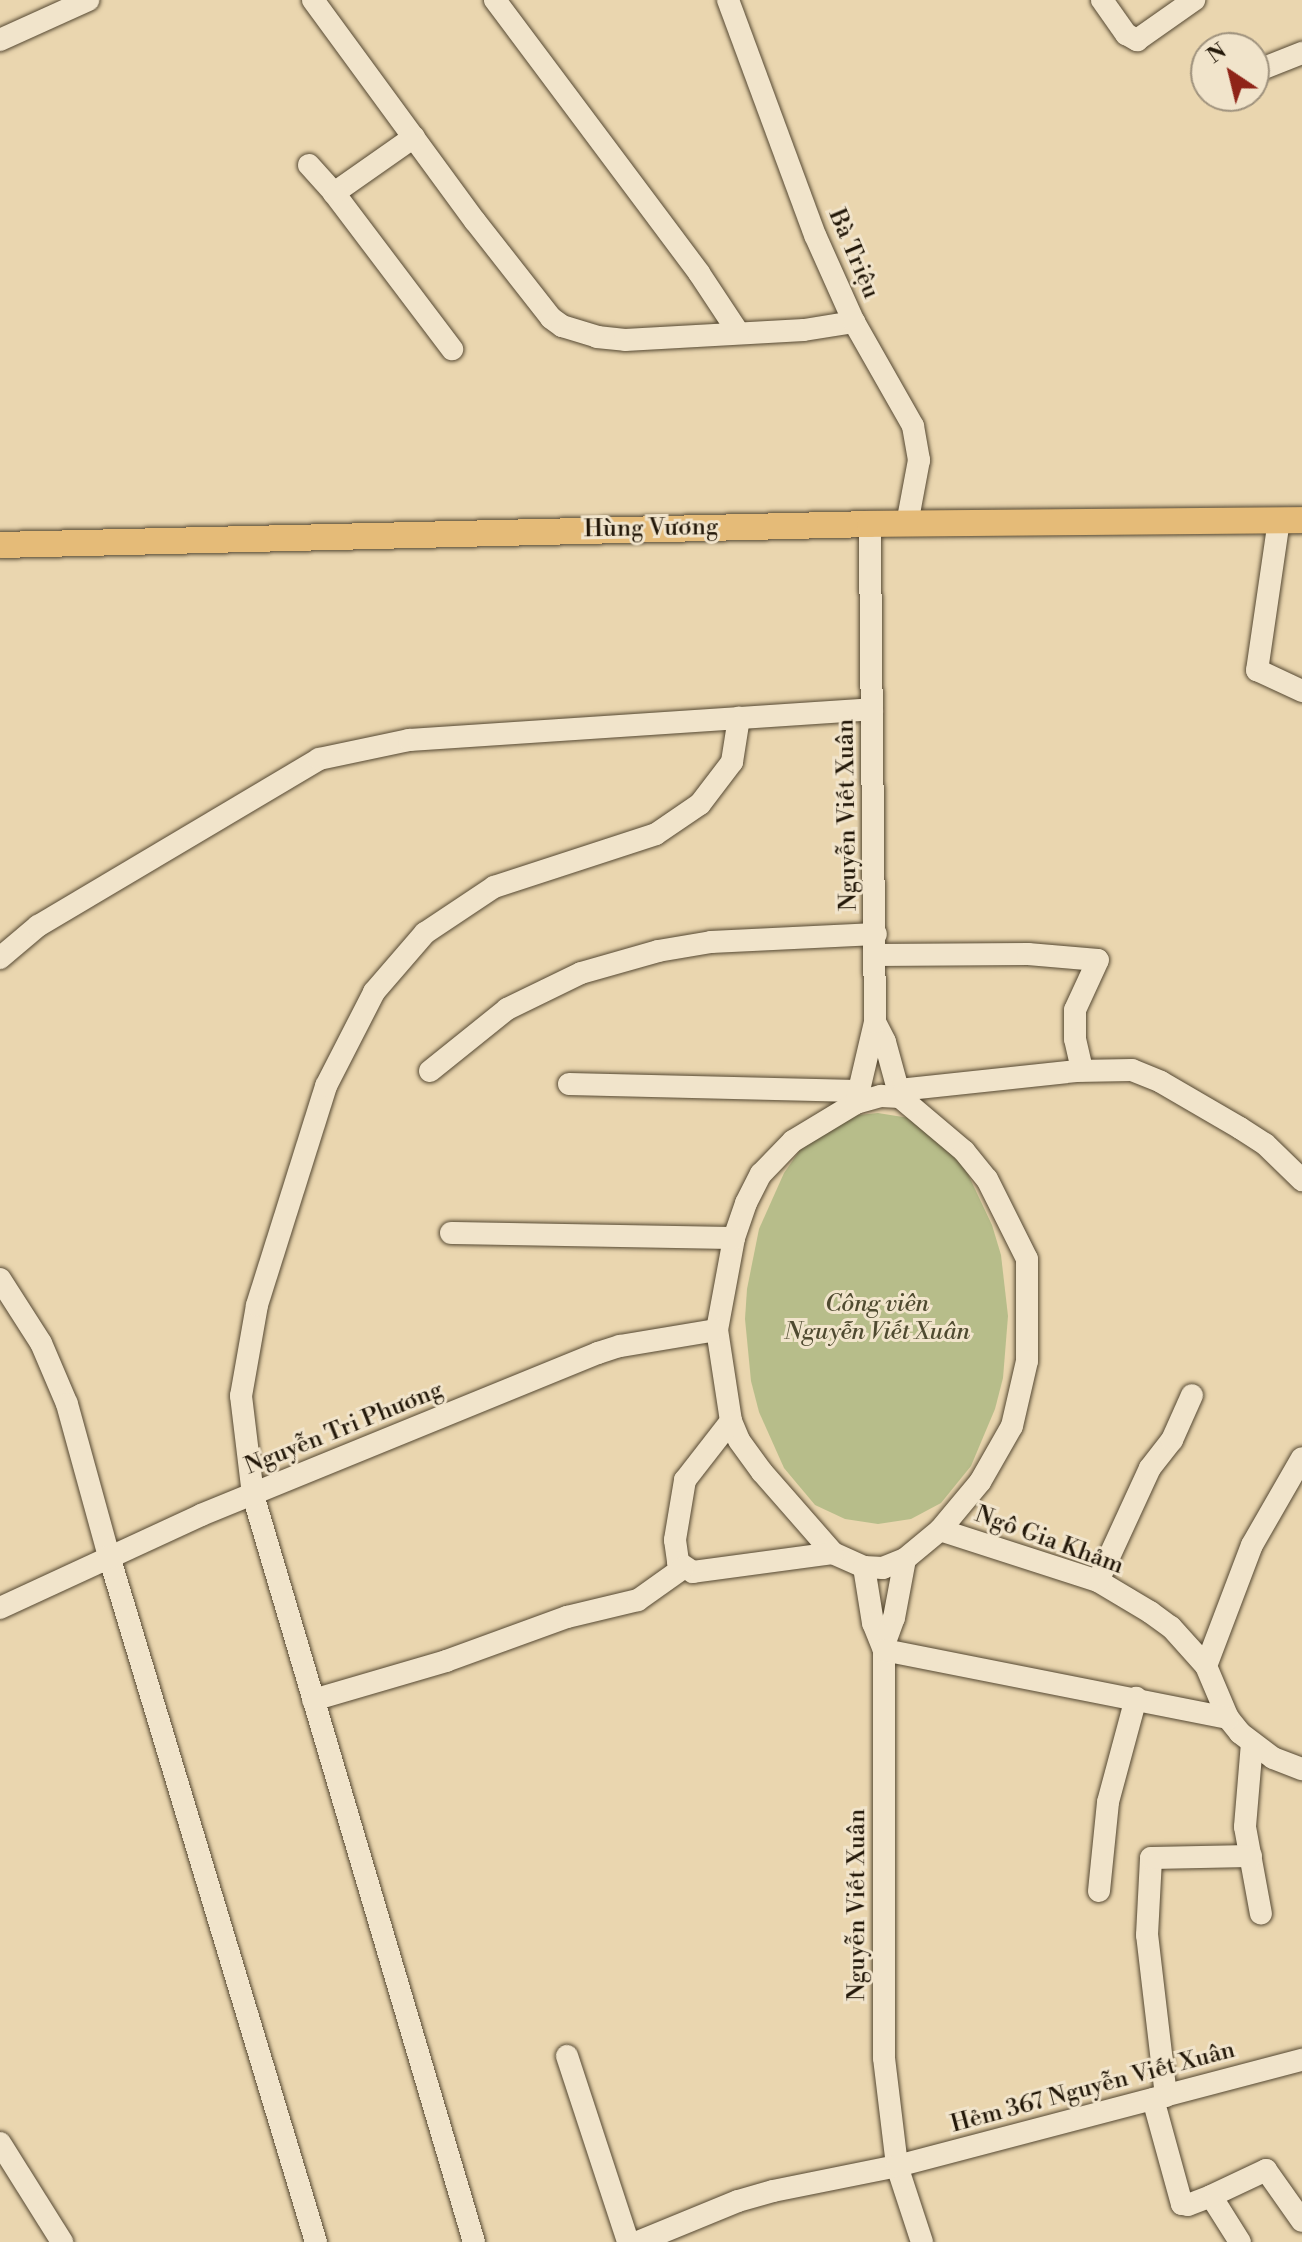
<!DOCTYPE html>
<html>
<head>
<meta charset="utf-8">
<style>
  body { margin:0 }
  #map { position:relative; width:1302px; height:2242px; overflow:hidden; background:#ead6af; font-family:"Libre Bodoni",serif }
  div>[style] { position:absolute }
  [style*='--x'] { left:calc(var(--x)*1px); top:calc(var(--y)*1px); width:calc(var(--w)*1px); rotate:calc(var(--a)*1deg) }
  .green>* { inset:0; background:#b7bd8a }
  .roads { filter:drop-shadow(0 0 2px #554832) drop-shadow(0 0 2px #554832) }
  .minor>* { height:22px; margin:-11px; padding:0 11px; transform-origin:11px; border-radius:11px; background:#f1e4cb }
  .major>* { height:26px; margin:-13px; padding:0 13px; transform-origin:13px; border-radius:13px; background:#e5bb78 }
  span { translate:-50% -50%; white-space:nowrap; text-align:center; line-height:1.15; -webkit-text-stroke:6px #f1e4cb; paint-order:stroke }
  .street-label { font-size:24px; color:#231809 }
  .park-label { font-size:24px; color:#4f4a30; font-style:italic }
  .north { position:absolute; left:1190px; top:32px; width:80px; height:80px; box-sizing:border-box; background:#f1e4cb; border:2px solid #9f927d; border-radius:50%; rotate:325deg; font-size:22px; font-weight:700; line-height:32px; text-align:center; color:#231809 }
  .north::after { content:''; display:block; margin:auto; width:28px; height:36px; background:#8f2418; clip-path:polygon(50% 0,100% 100%,50% 72%,0 100%) }
</style>
</head>
<body>
<div id="map">
  <div class="green">
    <i style="clip-path:polygon(878px 1113px,909px 1118px,937px 1133px,966px 1170px,992px 1225px,1001px 1255px,1008px 1316px,1003px 1378px,995px 1409px,971px 1466px,941px 1503px,911px 1519px,878px 1524px,845px 1519px,815px 1505px,784px 1468px,759px 1412px,751px 1381px,745px 1319px,747px 1289px,759px 1229px,784px 1173px,800px 1150px,849px 1116px)"></i>
  </div>
  <div class="roads">
    <div class="minor">
      <i style="--x:313;--y:0;--w:274;--a:53.8"></i>
      <i style="--x:475;--y:221;--w:123;--a:51.9"></i>
      <i style="--x:551;--y:318;--w:14;--a:36"></i>
      <i style="--x:562;--y:326;--w:37;--a:17"></i>
      <i style="--x:597;--y:337;--w:28;--a:6"></i>
      <i style="--x:625;--y:340;--w:179;--a:-3.2"></i>
      <i style="--x:804;--y:330;--w:51;--a:-9.1"></i>
      <i style="--x:495;--y:0;--w:341;--a:53.2"></i>
      <i style="--x:699;--y:273;--w:71;--a:56.5"></i>
      <i style="--x:728;--y:0;--w:251;--a:69.7"></i>
      <i style="--x:815;--y:235;--w:95;--a:65.9"></i>
      <i style="--x:854;--y:322;--w:120;--a:60.4"></i>
      <i style="--x:913;--y:426;--w:35;--a:80"></i>
      <i style="--x:919;--y:460;--w:65;--a:100.6"></i>
      <i style="--x:1102;--y:0;--w:42;--a:54.8"></i>
      <i style="--x:1126;--y:34;--w:13;--a:29"></i>
      <i style="--x:1137;--y:40;--w:70;--a:-35.1"></i>
      <i style="--x:0;--y:40;--w:97;--a:-24.4"></i>
      <i style="--x:1254;--y:72;--w:52;--a:-21.6"></i>
      <i style="--x:414;--y:137;--w:98;--a:145"></i>
      <i style="--x:334;--y:193;--w:196;--a:52.9"></i>
      <i style="--x:309;--y:165;--w:38;--a:48"></i>
      <i style="--x:1279;--y:520;--w:152;--a:98.3"></i>
      <i style="--x:1257;--y:670;--w:50;--a:25"></i>
      <i style="--x:875;--y:955;--w:153;--a:-0.4"></i>
      <i style="--x:1028;--y:954;--w:70;--a:4.9"></i>
      <i style="--x:1098;--y:960;--w:55;--a:114.7"></i>
      <i style="--x:1075;--y:1010;--w:29;--a:90"></i>
      <i style="--x:1075;--y:1039;--w:32;--a:77"></i>
      <i style="--x:0;--y:958;--w:50;--a:-40.1"></i>
      <i style="--x:38;--y:926;--w:327;--a:-30.7"></i>
      <i style="--x:319;--y:759;--w:92;--a:-11.9"></i>
      <i style="--x:409;--y:740;--w:464;--a:-3.8"></i>
      <i style="--x:875;--y:1022;--w:22;--a:63"></i>
      <i style="--x:885;--y:1042;--w:57;--a:74.7"></i>
      <i style="--x:430;--y:1071;--w:99;--a:-38.8"></i>
      <i style="--x:507;--y:1009;--w:82;--a:-25.9"></i>
      <i style="--x:581;--y:973;--w:80;--a:-15.9"></i>
      <i style="--x:658;--y:951;--w:54;--a:-9.6"></i>
      <i style="--x:711;--y:942;--w:165;--a:-2.8"></i>
      <i style="--x:569;--y:1084;--w:288;--a:1.4"></i>
      <i style="--x:899;--y:1090;--w:178;--a:-6.1"></i>
      <i style="--x:1076;--y:1071;--w:56;--a:-1"></i>
      <i style="--x:1132;--y:1070;--w:31;--a:22"></i>
      <i style="--x:1161;--y:1082;--w:91;--a:30.2"></i>
      <i style="--x:1240;--y:1128;--w:30;--a:33"></i>
      <i style="--x:1265;--y:1144;--w:52;--a:44.2"></i>
      <i style="--x:881;--y:1096;--w:19;--a:3"></i>
      <i style="--x:900;--y:1097;--w:84;--a:40.2"></i>
      <i style="--x:964;--y:1151;--w:36;--a:51"></i>
      <i style="--x:987;--y:1179;--w:89;--a:63.4"></i>
      <i style="--x:1027;--y:1259;--w:102;--a:90"></i>
      <i style="--x:1027;--y:1361;--w:67;--a:103"></i>
      <i style="--x:1012;--y:1426;--w:64;--a:119.7"></i>
      <i style="--x:980;--y:1482;--w:62;--a:129.8"></i>
      <i style="--x:940;--y:1530;--w:45;--a:140.4"></i>
      <i style="--x:905;--y:1559;--w:24;--a:158"></i>
      <i style="--x:883;--y:1568;--w:19;--a:-177"></i>
      <i style="--x:864;--y:1567;--w:34;--a:-156"></i>
      <i style="--x:833;--y:1553;--w:108;--a:-131.2"></i>
      <i style="--x:762;--y:1472;--w:39;--a:-126"></i>
      <i style="--x:739;--y:1440;--w:21;--a:-113"></i>
      <i style="--x:731;--y:1421;--w:92;--a:-98.7"></i>
      <i style="--x:717;--y:1330;--w:94;--a:-79.5"></i>
      <i style="--x:734;--y:1238;--w:37;--a:-71"></i>
      <i style="--x:746;--y:1203;--w:33;--a:-63"></i>
      <i style="--x:761;--y:1174;--w:46;--a:-45.9"></i>
      <i style="--x:793;--y:1141;--w:74;--a:-31.1"></i>
      <i style="--x:856;--y:1103;--w:26;--a:-16"></i>
      <i style="--x:856;--y:1103;--w:83;--a:-76.8"></i>
      <i style="--x:875;--y:1022;--w:498;--a:-90.6"></i>
      <i style="--x:451;--y:1233;--w:283;--a:1"></i>
      <i style="--x:0;--y:1279;--w:76;--a:57.4"></i>
      <i style="--x:41;--y:1343;--w:66;--a:66.9"></i>
      <i style="--x:67;--y:1404;--w:158;--a:74.6"></i>
      <i style="--x:109;--y:1556;--w:717;--a:73.21"></i>
      <i style="--x:731;--y:1421;--w:75;--a:127.9"></i>
      <i style="--x:685;--y:1480;--w:61;--a:99.5"></i>
      <i style="--x:675;--y:1540;--w:22;--a:82"></i>
      <i style="--x:678;--y:1562;--w:18;--a:34"></i>
      <i style="--x:693;--y:1572;--w:141;--a:-7.7"></i>
      <i style="--x:940;--y:1530;--w:166;--a:17.9"></i>
      <i style="--x:1098;--y:1581;--w:61;--a:30.8"></i>
      <i style="--x:1150;--y:1612;--w:26;--a:36"></i>
      <i style="--x:1171;--y:1627;--w:52;--a:48.1"></i>
      <i style="--x:1206;--y:1666;--w:56;--a:67.1"></i>
      <i style="--x:1228;--y:1718;--w:19;--a:51"></i>
      <i style="--x:1240;--y:1733;--w:41;--a:37.1"></i>
      <i style="--x:1273;--y:1758;--w:31;--a:21"></i>
      <i style="--x:864;--y:1567;--w:57;--a:80.9"></i>
      <i style="--x:873;--y:1623;--w:29;--a:68"></i>
      <i style="--x:884;--y:1650;--w:408;--a:90"></i>
      <i style="--x:884;--y:2058;--w:109;--a:83.1"></i>
      <i style="--x:897;--y:2166;--w:80;--a:71.8"></i>
      <i style="--x:1098;--y:1581;--w:124;--a:-65.3"></i>
      <i style="--x:1150;--y:1468;--w:36;--a:-52"></i>
      <i style="--x:1172;--y:1440;--w:49;--a:-66"></i>
      <i style="--x:0;--y:1608;--w:221;--a:-24.8"></i>
      <i style="--x:201;--y:1515;--w:429;--a:-22.2"></i>
      <i style="--x:598;--y:1353;--w:23;--a:-18"></i>
      <i style="--x:620;--y:1346;--w:98;--a:-9.4"></i>
      <i style="--x:884;--y:1645;--w:29;--a:-70"></i>
      <i style="--x:894;--y:1618;--w:60;--a:-79.4"></i>
      <i style="--x:884;--y:1650;--w:351;--a:11.2"></i>
      <i style="--x:1206;--y:1666;--w:129;--a:-69.2"></i>
      <i style="--x:1252;--y:1545;--w:100;--a:-60.1"></i>
      <i style="--x:313;--y:1700;--w:139;--a:-16.3"></i>
      <i style="--x:446;--y:1661;--w:129;--a:-20"></i>
      <i style="--x:567;--y:1617;--w:73;--a:-13.5"></i>
      <i style="--x:638;--y:1600;--w:55;--a:-35.4"></i>
      <i style="--x:1252;--y:1743;--w:84;--a:94.8"></i>
      <i style="--x:1245;--y:1827;--w:88;--a:79.6"></i>
      <i style="--x:1099;--y:1891;--w:89;--a:-84.2"></i>
      <i style="--x:1108;--y:1802;--w:108;--a:-74.9"></i>
      <i style="--x:567;--y:2056;--w:196;--a:71.8"></i>
      <i style="--x:1166;--y:2096;--w:162;--a:-96.7"></i>
      <i style="--x:1147;--y:1935;--w:77;--a:-87"></i>
      <i style="--x:1151;--y:1858;--w:100;--a:-1.1"></i>
      <i style="--x:1153;--y:2099;--w:109;--a:74.6"></i>
      <i style="--x:1182;--y:2204;--w:6;--a:9"></i>
      <i style="--x:1188;--y:2205;--w:25;--a:-21"></i>
      <i style="--x:0;--y:2143;--w:117;--a:57.9"></i>
      <i style="--x:474;--y:2242;--w:779;--a:-106.48"></i>
      <i style="--x:253;--y:1495;--w:100;--a:-96.9"></i>
      <i style="--x:241;--y:1396;--w:92;--a:-80"></i>
      <i style="--x:257;--y:1305;--w:230;--a:-72.5"></i>
      <i style="--x:326;--y:1086;--w:106;--a:-62.9"></i>
      <i style="--x:374;--y:992;--w:78;--a:-49.2"></i>
      <i style="--x:425;--y:933;--w:83;--a:-33.7"></i>
      <i style="--x:494;--y:887;--w:170;--a:-18.1"></i>
      <i style="--x:656;--y:834;--w:53;--a:-34.3"></i>
      <i style="--x:700;--y:804;--w:53;--a:-52.7"></i>
      <i style="--x:732;--y:762;--w:45;--a:-81"></i>
      <i style="--x:638;--y:2242;--w:108;--a:-22.3"></i>
      <i style="--x:738;--y:2201;--w:36;--a:-16"></i>
      <i style="--x:773;--y:2191;--w:126;--a:-11.4"></i>
      <i style="--x:897;--y:2166;--w:419;--a:-14.7"></i>
      <i style="--x:1240;--y:2242;--w:54;--a:-122.2"></i>
      <i style="--x:1211;--y:2196;--w:61;--a:-25.3"></i>
      <i style="--x:1266;--y:2170;--w:62;--a:54.8"></i>
    </div>
    <div class="major">
      <i style="--x:0;--y:545;--w:870;--a:-1.38"></i>
      <i style="--x:870;--y:524;--w:432;--a:-0.5"></i>
    </div>
  </div>
  <div class="street-label">
    <span style="left:853px;top:254px;rotate:67deg">Bà Triệu</span>
    <span style="left:651px;top:529px;rotate:-1deg">Hùng Vương</span>
    <span style="left:848px;top:815px;rotate:-91deg">Nguyễn Viết Xuân</span>
    <span style="left:344px;top:1429px;rotate:-22deg">Nguyễn Tri Phương</span>
    <span style="left:1049px;top:1541px;rotate:20deg">Ngô Gia Khảm</span>
    <span style="left:858px;top:1905px;rotate:-90deg">Nguyễn Viết Xuân</span>
    <span style="left:1093px;top:2088px;rotate:-15deg">Hẻm 367 Nguyễn Viết Xuân</span>
  </div>
  <div class="park-label">
    <span style="left:877px;top:1319px">Công viên<br>Nguyễn Viết Xuân</span>
  </div>
  <div class="north">N</div>
</div>
</body>
</html>
